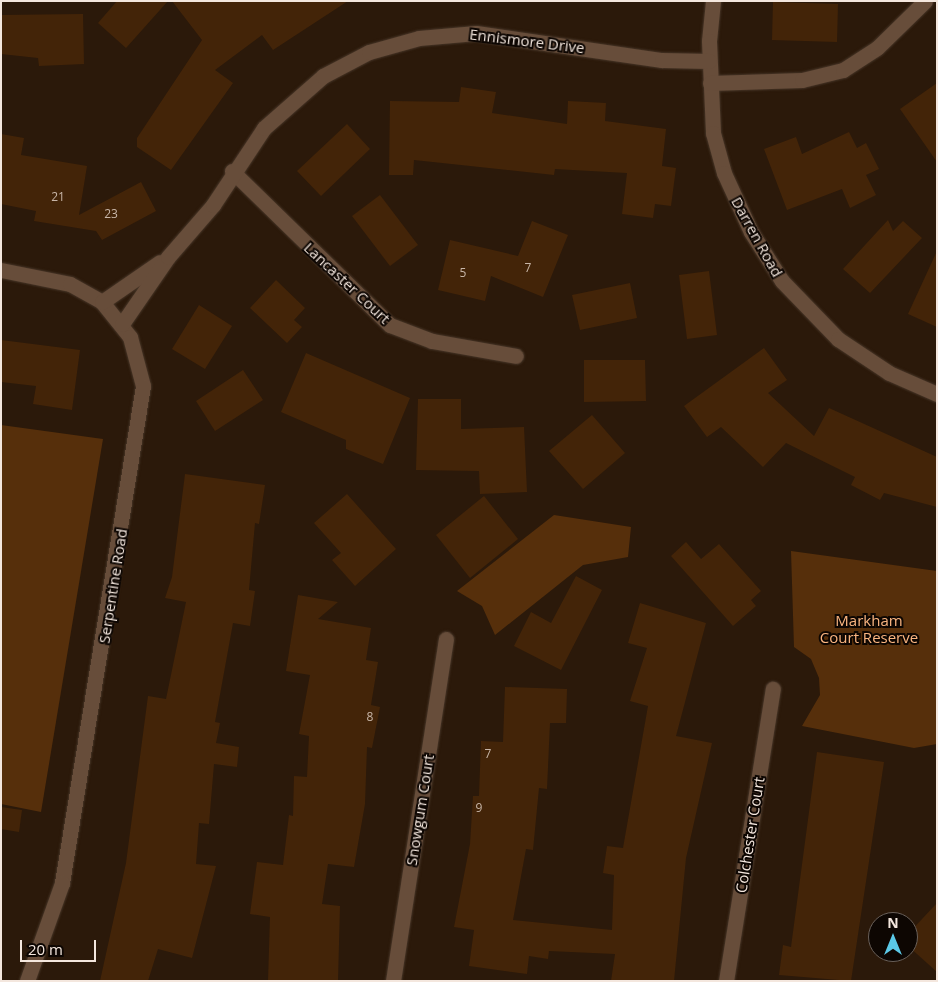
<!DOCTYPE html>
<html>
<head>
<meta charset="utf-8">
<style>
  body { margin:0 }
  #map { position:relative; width:938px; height:982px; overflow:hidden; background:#2b190a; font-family:"Open Sans",sans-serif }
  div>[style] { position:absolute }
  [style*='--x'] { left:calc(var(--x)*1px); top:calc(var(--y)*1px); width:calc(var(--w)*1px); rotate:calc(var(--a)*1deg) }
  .green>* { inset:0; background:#562f0b }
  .building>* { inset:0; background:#432408 }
  .roads { filter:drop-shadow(0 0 1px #473628) drop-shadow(0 0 1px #473628) }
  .street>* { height:15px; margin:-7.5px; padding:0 7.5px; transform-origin:7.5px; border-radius:7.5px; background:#674d3a }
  span { translate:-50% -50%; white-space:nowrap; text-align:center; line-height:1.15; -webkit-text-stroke:4px #0d0602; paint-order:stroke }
  .number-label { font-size:12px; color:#c8b6a8 }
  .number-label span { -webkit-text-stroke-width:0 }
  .street-label { font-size:15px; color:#f4e7de }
  .park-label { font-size:15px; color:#fab580 }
  .frame { position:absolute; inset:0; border:2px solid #f4e7de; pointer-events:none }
  .north { position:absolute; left:868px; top:912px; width:50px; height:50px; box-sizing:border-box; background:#0d0602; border:1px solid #69605a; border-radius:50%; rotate:0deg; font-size:14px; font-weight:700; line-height:20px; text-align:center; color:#f4e7de }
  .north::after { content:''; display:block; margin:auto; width:18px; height:22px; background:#5bc8e7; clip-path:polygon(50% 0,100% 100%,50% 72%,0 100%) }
  .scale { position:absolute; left:20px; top:940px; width:76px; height:22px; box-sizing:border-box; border:2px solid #f4e7de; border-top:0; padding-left:6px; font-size:15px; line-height:18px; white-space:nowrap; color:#f4e7de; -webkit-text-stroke:4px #0d0602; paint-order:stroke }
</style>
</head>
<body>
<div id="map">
  <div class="green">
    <i style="clip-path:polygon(1px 425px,103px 439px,41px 812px,1px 804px)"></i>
    <i style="clip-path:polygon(554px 515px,631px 527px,628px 557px,583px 565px,495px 635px,482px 606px,457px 591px)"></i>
    <i style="clip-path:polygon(791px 551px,937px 571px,937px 744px,914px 748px,802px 726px,820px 695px,819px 678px,811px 659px,794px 647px)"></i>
  </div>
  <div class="building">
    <i style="clip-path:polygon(117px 1px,168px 1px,126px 48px,98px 23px)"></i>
    <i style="clip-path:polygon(172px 1px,348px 1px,273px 50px,262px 35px,215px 70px,233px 83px,171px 170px,137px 147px,137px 138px,202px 40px)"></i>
    <i style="clip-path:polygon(773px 2px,838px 4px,837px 42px,772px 40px)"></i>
    <i style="clip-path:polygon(83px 14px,84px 64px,39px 66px,38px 58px,1px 54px,1px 15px)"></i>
    <i style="clip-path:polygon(937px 83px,937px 162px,900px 109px)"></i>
    <i style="clip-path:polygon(461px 87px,496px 92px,492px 113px,567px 124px,568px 101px,606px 103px,605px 121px,666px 129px,662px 166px,676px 168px,671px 206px,655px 204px,653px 218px,622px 214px,627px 173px,555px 169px,554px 175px,414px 160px,413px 175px,389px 175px,390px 101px,459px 102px)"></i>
    <i style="clip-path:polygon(347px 124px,370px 149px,321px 196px,297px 171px)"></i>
    <i style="clip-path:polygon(849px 132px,857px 148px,866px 143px,879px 169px,866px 175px,876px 195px,850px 208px,842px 189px,787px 210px,764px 149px,796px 137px,802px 154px)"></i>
    <i style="clip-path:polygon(1px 134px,24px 138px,21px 155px,87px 166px,79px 215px,141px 182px,156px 211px,102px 240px,96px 231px,34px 221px,36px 211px,1px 204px)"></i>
    <i style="clip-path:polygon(380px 195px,418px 245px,390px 266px,352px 216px)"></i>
    <i style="clip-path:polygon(888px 220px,893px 231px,903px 221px,922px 238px,870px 293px,843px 269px)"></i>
    <i style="clip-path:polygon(532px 221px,568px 235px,543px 297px,491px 276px,485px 301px,438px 290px,450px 240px,518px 256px)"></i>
    <i style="clip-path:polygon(937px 251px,937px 327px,908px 314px)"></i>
    <i style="clip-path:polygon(709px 271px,717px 335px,687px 339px,679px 275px)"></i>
    <i style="clip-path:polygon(276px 280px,305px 308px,294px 320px,302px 327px,287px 343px,250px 308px)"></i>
    <i style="clip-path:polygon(630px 283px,637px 318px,580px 330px,572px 295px)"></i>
    <i style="clip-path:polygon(199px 305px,232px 326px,205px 369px,172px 349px)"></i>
    <i style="clip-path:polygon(1px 340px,80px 350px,72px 410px,33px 404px,36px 386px,1px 382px)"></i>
    <i style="clip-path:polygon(764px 348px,787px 380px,768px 393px,814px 436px,829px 408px,937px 457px,937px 507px,884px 493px,880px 500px,851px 485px,855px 477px,786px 443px,763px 467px,721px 427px,707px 437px,684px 406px)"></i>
    <i style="clip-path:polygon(306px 353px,410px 398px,383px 464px,346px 449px,346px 440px,281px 412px)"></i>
    <i style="clip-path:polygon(584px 360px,645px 360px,646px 401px,584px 402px)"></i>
    <i style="clip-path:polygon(243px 370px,263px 400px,215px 431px,196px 401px)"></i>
    <i style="clip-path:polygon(418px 399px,461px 399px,461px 429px,524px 427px,527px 492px,480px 494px,479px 471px,416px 470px)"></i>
    <i style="clip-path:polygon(592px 415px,625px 453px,583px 489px,549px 451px)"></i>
    <i style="clip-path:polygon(185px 474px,265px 485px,259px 524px,255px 523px,249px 590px,255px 591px,250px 626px,233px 623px,215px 722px,220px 723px,216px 743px,239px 747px,237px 767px,214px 764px,209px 824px,199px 823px,196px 864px,216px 866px,192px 958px,158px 949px,148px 981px,100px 981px,126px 863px,148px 696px,166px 699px,186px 602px,165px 598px,172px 577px)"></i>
    <i style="clip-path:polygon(347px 494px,396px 549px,355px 586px,332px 560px,341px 553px,314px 523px)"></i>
    <i style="clip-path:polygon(484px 496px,518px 539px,470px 578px,436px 535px)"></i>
    <i style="clip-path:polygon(686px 542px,701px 559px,719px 544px,761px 591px,751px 600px,756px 606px,733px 626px,671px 556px)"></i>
    <i style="clip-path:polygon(576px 576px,602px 590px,561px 670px,514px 646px,531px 612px,551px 623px)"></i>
    <i style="clip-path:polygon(298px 595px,338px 602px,318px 619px,371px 628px,366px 660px,378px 662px,371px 705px,380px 707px,372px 748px,367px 747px,365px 804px,354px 867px,328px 864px,322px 904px,340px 906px,338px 981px,268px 981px,270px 917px,250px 914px,257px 862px,283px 865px,289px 815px,293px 816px,294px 776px,307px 777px,309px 736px,299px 734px,310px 675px,286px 671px)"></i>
    <i style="clip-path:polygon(640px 603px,706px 623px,676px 736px,712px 743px,686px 858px,674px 981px,611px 981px,615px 954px,549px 951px,548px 959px,529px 956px,527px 974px,469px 966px,474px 930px,454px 927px,470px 844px,473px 796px,479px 796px,481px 741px,503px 742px,505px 687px,567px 689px,566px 723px,550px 723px,547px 789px,539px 788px,533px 850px,526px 849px,513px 920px,612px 930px,614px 875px,603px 873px,607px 846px,623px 848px,648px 706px,630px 701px,647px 648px,628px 643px)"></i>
    <i style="clip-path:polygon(817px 752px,884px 762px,851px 981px,779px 975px,783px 945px,791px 947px)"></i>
    <i style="clip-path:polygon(1px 807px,22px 810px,19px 832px,1px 829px)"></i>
    <i style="clip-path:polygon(937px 903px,937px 972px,908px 946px,908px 934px)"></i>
  </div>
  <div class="roads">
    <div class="street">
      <i style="--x:713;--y:1;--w:40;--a:95.7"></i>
      <i style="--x:709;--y:41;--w:92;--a:87.5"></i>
      <i style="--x:713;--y:133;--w:41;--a:74.6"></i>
      <i style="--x:724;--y:173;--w:65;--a:65.4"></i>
      <i style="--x:751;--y:232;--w:58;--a:57.7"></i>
      <i style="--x:782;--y:281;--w:81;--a:46"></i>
      <i style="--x:838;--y:339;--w:61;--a:33.7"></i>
      <i style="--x:889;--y:373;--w:52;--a:23.6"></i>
      <i style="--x:710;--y:83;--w:92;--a:-1.9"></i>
      <i style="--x:802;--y:80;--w:42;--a:-13.7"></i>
      <i style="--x:843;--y:70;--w:40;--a:-32.9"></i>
      <i style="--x:877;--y:48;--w:67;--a:-44.4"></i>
      <i style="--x:232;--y:171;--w:221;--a:44.3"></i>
      <i style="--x:390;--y:325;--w:45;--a:20.9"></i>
      <i style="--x:432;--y:341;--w:85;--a:10.1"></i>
      <i style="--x:1;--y:270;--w:70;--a:11.5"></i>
      <i style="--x:70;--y:284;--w:37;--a:29"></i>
      <i style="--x:102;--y:302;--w:45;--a:51.3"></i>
      <i style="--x:130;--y:337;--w:51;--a:75.1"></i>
      <i style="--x:143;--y:386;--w:504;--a:99.26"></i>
      <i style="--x:62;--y:883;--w:104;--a:109.7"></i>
      <i style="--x:102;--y:302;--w:70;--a:-34.6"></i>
      <i style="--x:122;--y:324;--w:81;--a:-55.5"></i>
      <i style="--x:168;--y:257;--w:69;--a:-49.1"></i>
      <i style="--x:213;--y:205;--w:92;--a:-56.5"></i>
      <i style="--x:264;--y:128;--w:79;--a:-41.4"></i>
      <i style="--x:323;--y:76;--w:52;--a:-27.6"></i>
      <i style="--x:369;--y:52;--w:52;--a:-15.6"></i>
      <i style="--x:419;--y:38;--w:57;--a:-5"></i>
      <i style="--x:476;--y:33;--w:188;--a:8.3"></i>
      <i style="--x:662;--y:60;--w:47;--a:1.2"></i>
      <i style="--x:393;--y:981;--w:346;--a:-81.2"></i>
      <i style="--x:726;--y:981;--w:296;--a:-80.9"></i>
    </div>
  </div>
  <div class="number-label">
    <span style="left:58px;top:197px">21</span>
    <span style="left:111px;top:214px">23</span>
    <span style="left:528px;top:268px">7</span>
    <span style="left:463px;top:273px">5</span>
    <span style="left:370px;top:717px">8</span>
    <span style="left:488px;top:754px">7</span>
    <span style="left:479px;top:808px">9</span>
  </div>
  <div class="street-label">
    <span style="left:527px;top:41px;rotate:7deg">Ennismore Drive</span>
    <span style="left:757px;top:237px;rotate:61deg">Darren Road</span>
    <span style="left:347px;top:283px;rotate:43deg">Lancaster Court</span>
    <span style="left:113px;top:586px;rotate:-81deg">Serpentine Road</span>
    <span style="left:420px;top:810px;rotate:-81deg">Snowgum Court</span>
    <span style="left:750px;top:835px;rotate:-81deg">Colchester Court</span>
  </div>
  <div class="park-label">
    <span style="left:869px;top:629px">Markham<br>Court Reserve</span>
  </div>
  <div class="frame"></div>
  <div class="north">N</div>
  <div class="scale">20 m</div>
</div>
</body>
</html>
